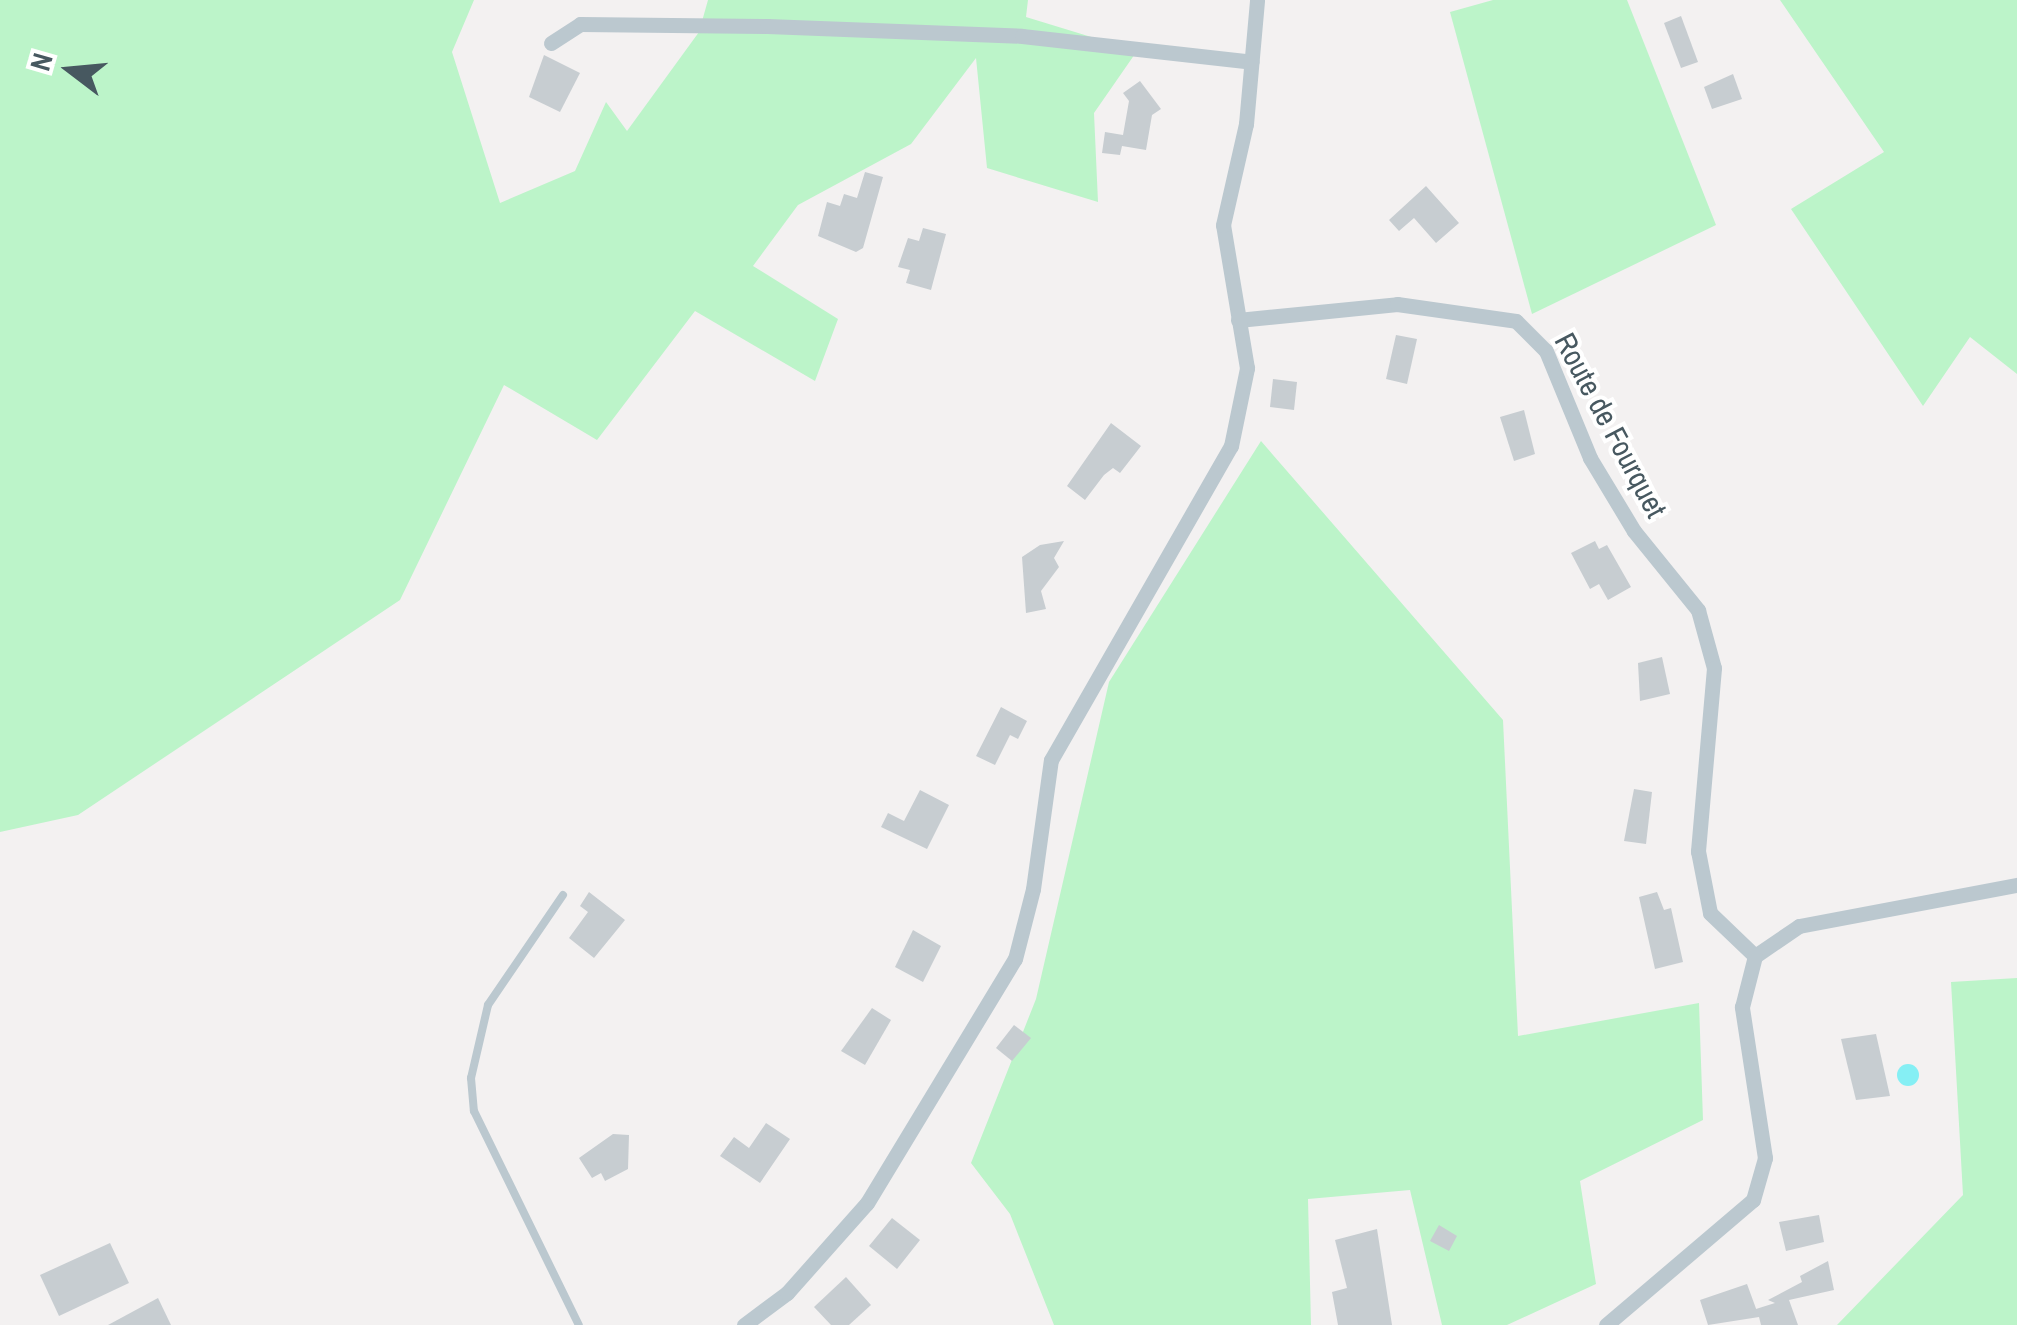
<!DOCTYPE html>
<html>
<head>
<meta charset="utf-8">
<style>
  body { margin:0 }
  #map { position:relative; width:2017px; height:1325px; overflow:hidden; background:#f3f1f1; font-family:"Archivo Narrow",sans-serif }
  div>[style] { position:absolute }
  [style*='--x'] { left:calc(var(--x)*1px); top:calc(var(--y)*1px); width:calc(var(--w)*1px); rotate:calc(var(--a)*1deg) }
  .green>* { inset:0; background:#bcf4c9 }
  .water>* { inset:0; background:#85eff4 }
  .round { border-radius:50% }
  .building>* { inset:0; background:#c7cdd1 }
  .service>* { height:8px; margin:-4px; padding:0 4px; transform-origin:4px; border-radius:4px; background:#bbc8cf }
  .minor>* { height:15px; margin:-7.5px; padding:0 7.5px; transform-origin:7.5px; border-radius:7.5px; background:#bbc8cf }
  span { translate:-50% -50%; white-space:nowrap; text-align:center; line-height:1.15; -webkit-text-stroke:8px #fff; paint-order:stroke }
  .street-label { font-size:30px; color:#475860 }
  .north { position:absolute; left:20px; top:20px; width:100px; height:100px; -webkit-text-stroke:8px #fff; paint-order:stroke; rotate:286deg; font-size:28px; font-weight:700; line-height:40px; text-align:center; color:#475860 }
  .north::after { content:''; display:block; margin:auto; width:35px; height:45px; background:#475860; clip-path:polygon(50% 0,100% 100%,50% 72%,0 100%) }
</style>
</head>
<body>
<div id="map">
  <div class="green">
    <i style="clip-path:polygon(0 0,474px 0,452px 52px,500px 203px,575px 171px,606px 102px,627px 131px,699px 32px,708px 0,1028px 0,1026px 17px,1137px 51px,1094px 113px,1098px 202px,987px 168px,976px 58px,911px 144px,798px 205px,753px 266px,838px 319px,815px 381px,695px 311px,597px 440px,504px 385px,400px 600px,78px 815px,0 832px)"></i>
    <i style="clip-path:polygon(1493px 0,1627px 0,1716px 225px,1532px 314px,1450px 12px)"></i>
    <i style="clip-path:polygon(1780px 0,2017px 0,2017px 374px,1970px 337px,1923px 406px,1791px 209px,1884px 152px)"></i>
    <i style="clip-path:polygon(1261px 441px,1503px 720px,1518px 1036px,1699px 1003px,1703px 1120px,1580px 1181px,1596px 1284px,1507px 1325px,1442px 1325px,1410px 1190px,1308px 1199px,1311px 1325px,1054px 1325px,1010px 1214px,971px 1163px,1036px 999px,1109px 682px)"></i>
    <i style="clip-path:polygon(2017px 978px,2017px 1325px,1837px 1325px,1963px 1195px,1951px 982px)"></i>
  </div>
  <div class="water">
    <i class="round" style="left:1897px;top:1064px;width:22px;height:22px"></i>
  </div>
  <div class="building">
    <i style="clip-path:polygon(1681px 16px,1698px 62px,1681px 68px,1664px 23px)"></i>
    <i style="clip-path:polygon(544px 55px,580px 73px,560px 112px,529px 97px)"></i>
    <i style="clip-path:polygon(1733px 74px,1742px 99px,1712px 109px,1704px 87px)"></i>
    <i style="clip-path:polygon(1140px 81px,1161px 109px,1152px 115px,1146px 150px,1122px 146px,1120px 155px,1102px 153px,1105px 132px,1123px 135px,1129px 101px,1123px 93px)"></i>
    <i style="clip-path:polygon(865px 172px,883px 177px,863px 248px,856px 252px,818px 236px,827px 202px,840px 206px,844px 194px,857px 198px)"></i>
    <i style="clip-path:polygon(1426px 186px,1459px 223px,1436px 243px,1414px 218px,1399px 231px,1389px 220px)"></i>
    <i style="clip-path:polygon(923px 228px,946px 234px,931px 290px,906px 283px,910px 270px,898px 267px,908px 238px,919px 241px)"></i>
    <i style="clip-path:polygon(1396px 335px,1417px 339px,1407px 384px,1386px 379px)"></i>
    <i style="clip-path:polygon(1273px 379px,1297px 382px,1294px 410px,1270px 407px)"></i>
    <i style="clip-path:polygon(1524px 410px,1535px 454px,1514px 461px,1500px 417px)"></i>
    <i style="clip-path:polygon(1111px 423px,1141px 446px,1120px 473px,1113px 468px,1104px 475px,1085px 500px,1067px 486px)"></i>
    <i style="clip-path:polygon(1064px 541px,1054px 558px,1059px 567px,1041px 591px,1046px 609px,1026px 613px,1022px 557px,1040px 545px)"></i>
    <i style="clip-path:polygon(1595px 541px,1599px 549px,1607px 545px,1631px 587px,1608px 600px,1599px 584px,1590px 589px,1571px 553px)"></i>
    <i style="clip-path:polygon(1662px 657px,1670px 694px,1640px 701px,1638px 663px)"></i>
    <i style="clip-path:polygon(1001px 707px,1027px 721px,1018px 739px,1010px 735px,995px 765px,976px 756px)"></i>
    <i style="clip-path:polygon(1634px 789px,1652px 792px,1646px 844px,1624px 841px)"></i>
    <i style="clip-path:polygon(920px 790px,949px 805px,927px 849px,881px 827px,888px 813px,904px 821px)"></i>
    <i style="clip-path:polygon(589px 892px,625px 920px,594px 958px,569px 938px,588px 912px,580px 906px)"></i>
    <i style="clip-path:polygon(1657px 892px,1664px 910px,1671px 908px,1683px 962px,1655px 969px,1639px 897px)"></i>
    <i style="clip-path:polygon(913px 930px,941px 946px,923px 982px,895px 967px)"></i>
    <i style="clip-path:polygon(872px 1008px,891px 1020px,865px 1065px,841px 1051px)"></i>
    <i style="clip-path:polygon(1014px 1025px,1031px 1038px,1012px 1061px,996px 1048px)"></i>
    <i style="clip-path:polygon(1876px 1034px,1890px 1096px,1856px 1100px,1841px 1039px)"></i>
    <i style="clip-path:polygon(766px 1123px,790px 1139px,760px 1183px,720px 1156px,734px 1137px,749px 1148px)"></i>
    <i style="clip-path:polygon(613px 1134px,629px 1135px,628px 1169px,605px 1181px,601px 1173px,592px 1178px,579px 1158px)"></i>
    <i style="clip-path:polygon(1819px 1215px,1824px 1242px,1786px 1251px,1779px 1222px)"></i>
    <i style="clip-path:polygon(892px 1218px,920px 1240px,897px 1269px,869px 1246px)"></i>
    <i style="clip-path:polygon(1439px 1225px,1457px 1236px,1449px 1251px,1430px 1241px)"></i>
    <i style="clip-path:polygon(1377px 1229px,1392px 1325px,1338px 1325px,1332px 1292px,1347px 1288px,1335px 1240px)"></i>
    <i style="clip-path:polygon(110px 1243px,129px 1283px,59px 1316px,40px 1275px)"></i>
    <i style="clip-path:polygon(1828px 1261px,1834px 1290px,1789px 1300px,1798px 1325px,1761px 1325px,1759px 1317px,1708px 1325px,1700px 1300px,1747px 1284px,1758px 1314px,1756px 1309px,1775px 1303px,1768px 1300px,1802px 1282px,1800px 1276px)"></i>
    <i style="clip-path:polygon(846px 1277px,871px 1305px,849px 1325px,831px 1325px,814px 1307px)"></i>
    <i style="clip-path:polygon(158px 1298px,171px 1325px,108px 1325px)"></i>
  </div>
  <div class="service">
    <i style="--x:563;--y:895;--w:133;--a:124.3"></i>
    <i style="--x:488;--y:1005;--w:75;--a:103.1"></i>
    <i style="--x:471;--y:1078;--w:33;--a:85"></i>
    <i style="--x:474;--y:1111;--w:238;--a:63.9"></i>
  </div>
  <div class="minor">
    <i style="--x:551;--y:43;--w:35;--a:-33"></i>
    <i style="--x:580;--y:24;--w:187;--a:0.6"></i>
    <i style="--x:767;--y:26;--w:255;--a:2.2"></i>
    <i style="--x:1022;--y:36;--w:231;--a:6.4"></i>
    <i style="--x:1238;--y:320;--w:160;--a:-5.7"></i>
    <i style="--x:1397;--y:304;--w:120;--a:8.1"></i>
    <i style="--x:1516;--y:321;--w:42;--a:45"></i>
    <i style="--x:1546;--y:351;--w:116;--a:67.6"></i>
    <i style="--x:1590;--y:458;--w:85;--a:58.9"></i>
    <i style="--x:1634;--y:531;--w:102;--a:51"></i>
    <i style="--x:1698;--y:610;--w:60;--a:74.6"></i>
    <i style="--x:1714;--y:668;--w:184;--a:95"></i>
    <i style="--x:1698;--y:851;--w:63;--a:79"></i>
    <i style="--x:1710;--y:913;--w:62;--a:43.7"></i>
    <i style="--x:1755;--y:956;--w:53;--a:-34.3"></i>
    <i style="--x:1799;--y:926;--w:222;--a:-10.7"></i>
    <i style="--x:744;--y:1325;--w:54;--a:-36.7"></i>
    <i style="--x:787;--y:1293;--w:120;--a:-48.4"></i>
    <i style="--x:867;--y:1203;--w:285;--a:-58.8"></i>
    <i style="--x:1015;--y:959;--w:72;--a:-75.6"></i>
    <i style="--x:1033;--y:889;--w:130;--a:-82.1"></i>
    <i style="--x:1051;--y:760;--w:362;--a:-60.2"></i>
    <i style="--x:1231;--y:446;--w:80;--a:-78.4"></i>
    <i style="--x:1247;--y:368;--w:145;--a:-99.5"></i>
    <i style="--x:1223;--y:225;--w:104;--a:-77.2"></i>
    <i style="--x:1246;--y:124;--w:124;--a:-84.9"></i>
    <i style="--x:1606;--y:1325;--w:193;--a:-40.4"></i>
    <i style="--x:1753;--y:1200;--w:44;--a:-74.1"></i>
    <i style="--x:1765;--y:1158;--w:153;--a:-98.7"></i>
    <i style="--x:1742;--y:1007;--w:53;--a:-75.7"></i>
  </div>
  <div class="street-label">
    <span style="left:1611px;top:425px;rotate:62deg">Route de Fourquet</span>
  </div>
  <div class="north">N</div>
</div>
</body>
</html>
